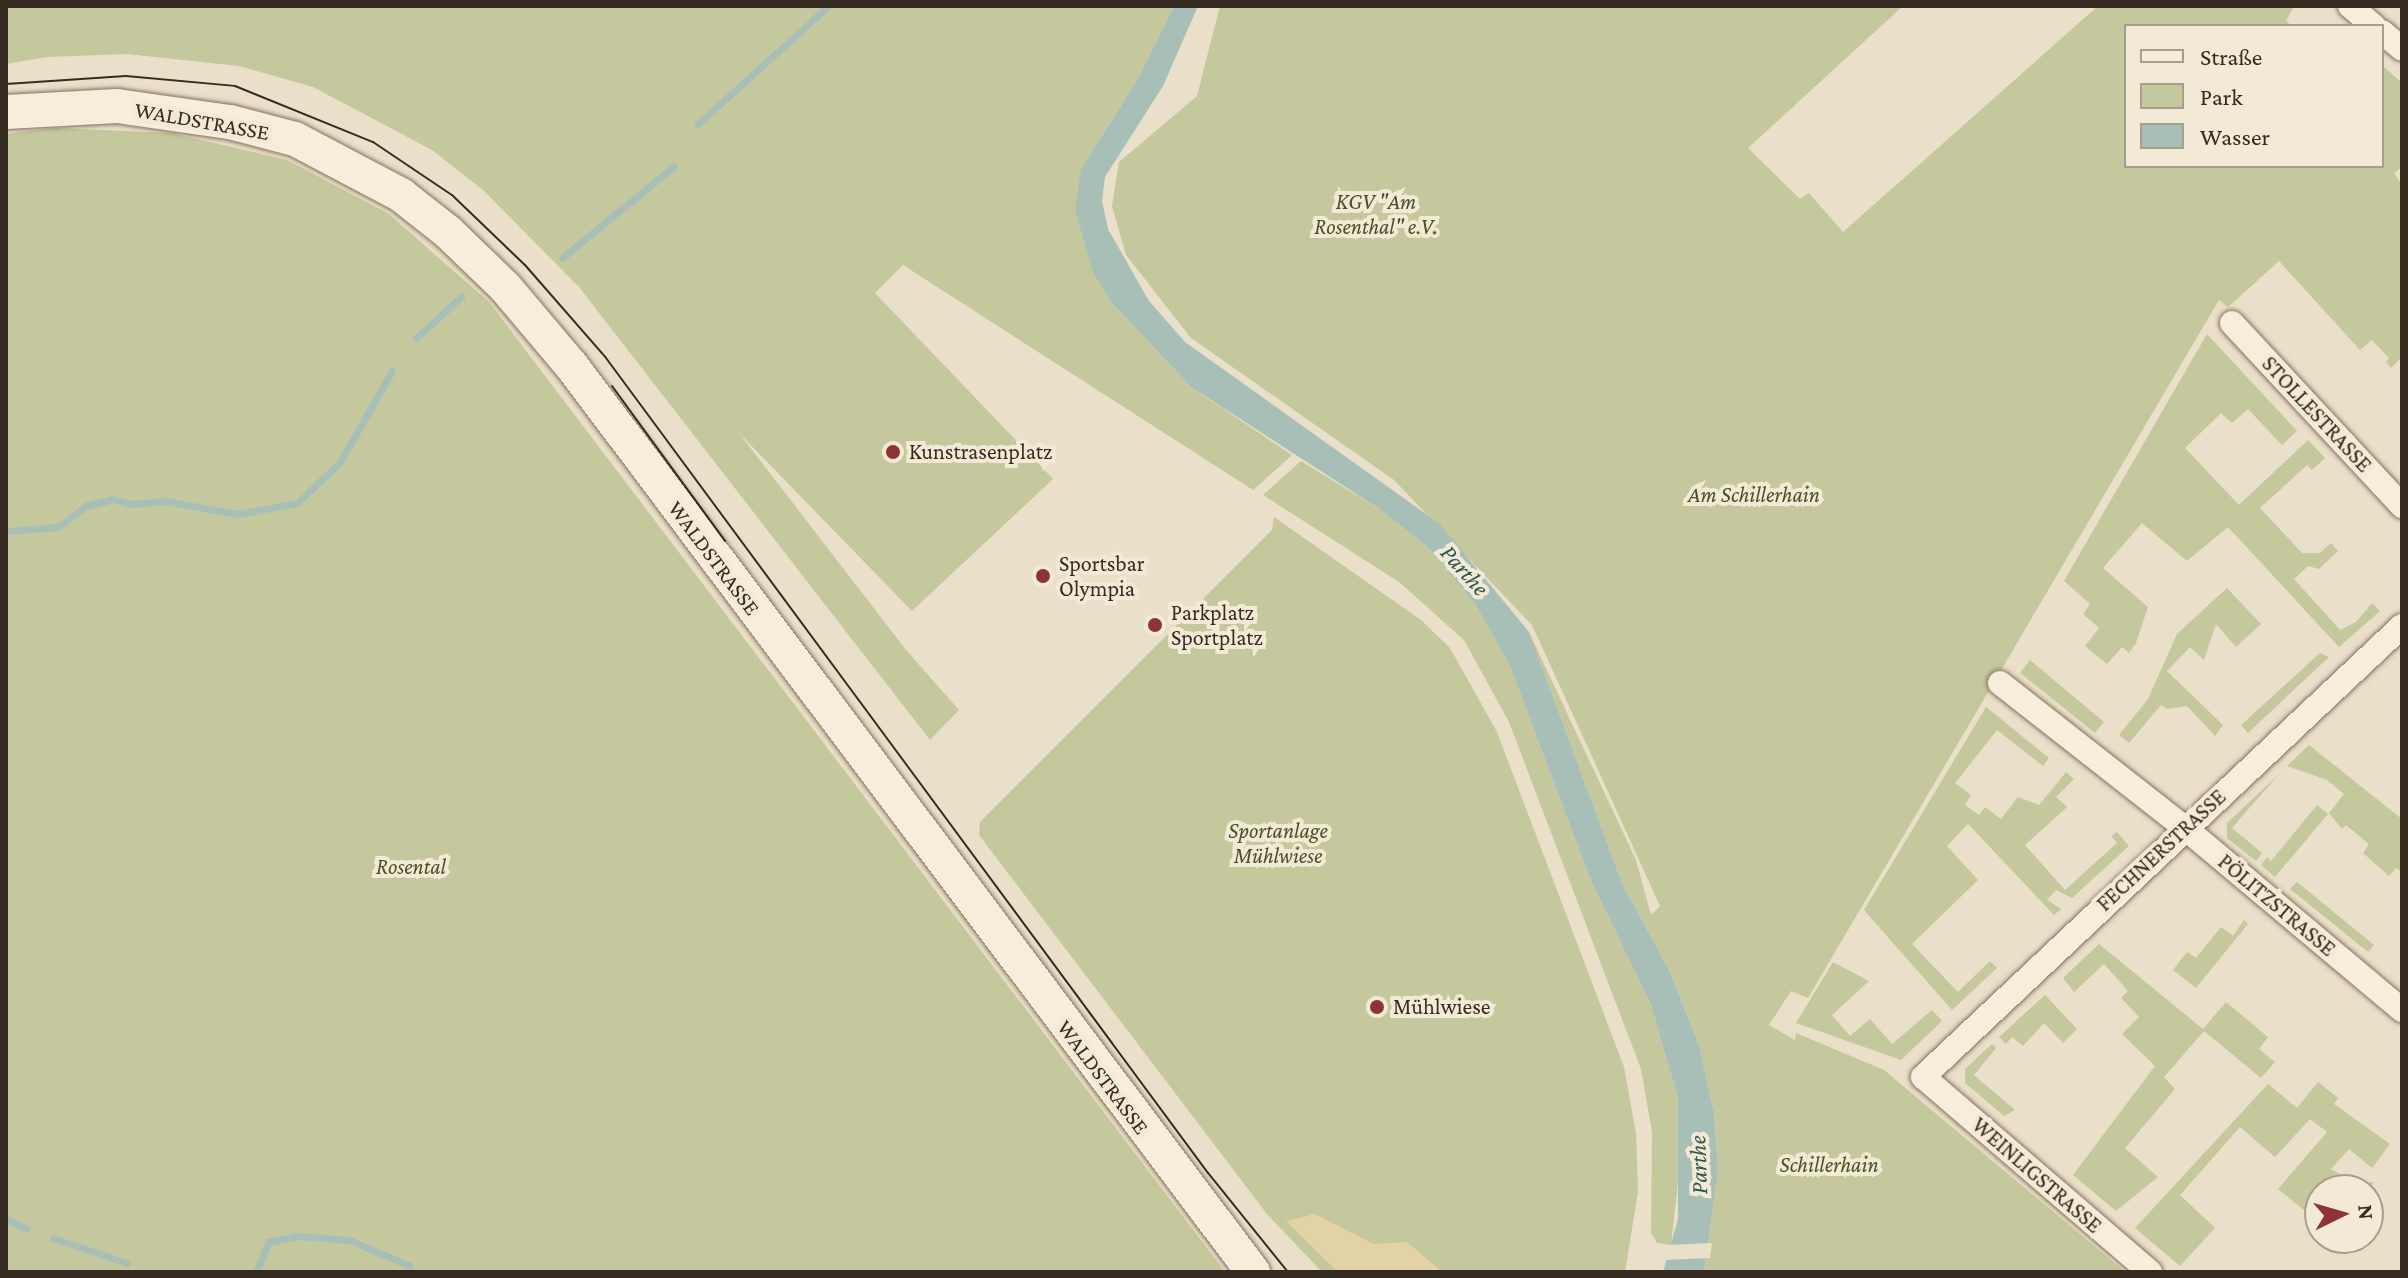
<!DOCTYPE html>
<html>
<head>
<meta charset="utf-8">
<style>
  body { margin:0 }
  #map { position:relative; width:2408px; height:1278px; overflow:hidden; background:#eadfc8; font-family:"Crimson Pro",serif }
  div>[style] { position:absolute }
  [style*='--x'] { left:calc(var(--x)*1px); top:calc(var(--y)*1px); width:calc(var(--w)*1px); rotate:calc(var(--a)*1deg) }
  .green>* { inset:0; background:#c4c89c }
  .sand>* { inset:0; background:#e4d2a7 }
  .water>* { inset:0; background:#a8bfb8 }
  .pier>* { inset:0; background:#eadfc8 }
  .stream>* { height:7px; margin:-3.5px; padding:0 3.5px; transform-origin:3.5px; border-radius:3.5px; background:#a8bfb8 }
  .roads { filter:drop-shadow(0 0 2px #85725e) drop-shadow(0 0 2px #85725e) }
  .minor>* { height:24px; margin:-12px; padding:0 12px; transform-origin:12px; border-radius:12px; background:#f6edda }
  .secondary>* { height:34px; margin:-17px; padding:0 17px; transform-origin:17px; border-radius:17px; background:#f6edda }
  .tram>* { height:2px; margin:-1px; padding:0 1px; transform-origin:1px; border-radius:1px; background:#362b21 }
  .dots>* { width:22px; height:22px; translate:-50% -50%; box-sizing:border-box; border:4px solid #f3ead6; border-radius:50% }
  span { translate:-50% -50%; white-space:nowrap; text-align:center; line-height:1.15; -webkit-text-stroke:8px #f3ead6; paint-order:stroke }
  .street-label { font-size:22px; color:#362b21 }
  .park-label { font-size:22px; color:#485129; font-style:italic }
  .poi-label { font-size:22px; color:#362b21 }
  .left { translate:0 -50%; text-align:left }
  .water-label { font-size:24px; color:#315551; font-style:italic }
  .frame { position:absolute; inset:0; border:8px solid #362b21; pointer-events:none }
  .legend { position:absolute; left:2124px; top:24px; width:260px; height:144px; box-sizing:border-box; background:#f3ead6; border:2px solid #a79e8e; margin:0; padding:10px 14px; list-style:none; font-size:24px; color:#362b21 }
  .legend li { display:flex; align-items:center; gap:16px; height:40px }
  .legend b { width:40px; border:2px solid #a79e8e }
  .north { position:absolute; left:2304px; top:1174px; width:80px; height:80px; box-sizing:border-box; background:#f3ead6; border:2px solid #a79e8e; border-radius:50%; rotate:85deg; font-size:22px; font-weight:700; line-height:32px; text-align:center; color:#362b21 }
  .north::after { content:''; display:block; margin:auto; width:28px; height:36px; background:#8e3437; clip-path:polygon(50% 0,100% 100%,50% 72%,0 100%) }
</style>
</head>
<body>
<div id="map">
  <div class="green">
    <i style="clip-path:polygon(6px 6px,1174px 6px,1137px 80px,1081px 169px,1111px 302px,1191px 387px,1292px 455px,1253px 490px,903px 265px,875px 293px,1053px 479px,912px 611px,739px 433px,906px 650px,959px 710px,930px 740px,579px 287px,483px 190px,432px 150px,313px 87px,239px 66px,127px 54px,47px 57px,6px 64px)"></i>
    <i style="clip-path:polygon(1220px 6px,1903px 6px,1748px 148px,1800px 199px,1809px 193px,1843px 232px,2098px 6px,2294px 6px,2286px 21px,2292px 26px,2126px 26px,2126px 166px,2382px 166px,2382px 65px,2402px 83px,2402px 167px,2394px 173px,2402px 185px,2402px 357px,2391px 368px,2386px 362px,2389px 358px,2372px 340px,2360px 350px,2279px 261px,2228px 307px,2219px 300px,1808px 998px,1791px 991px,1769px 1025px,1795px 1040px,1796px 1033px,1884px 1070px,2125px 1272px,1704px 1272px,1718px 1172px,1714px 1113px,1699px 1045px,1670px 972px,1622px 883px,1529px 632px,1636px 860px,1651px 915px,1660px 906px,1532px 625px,1394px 480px,1191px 338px,1126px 255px,1112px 206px,1119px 162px,1197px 96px)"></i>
    <i style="clip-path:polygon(54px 128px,171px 133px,287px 160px,389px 214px,489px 302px,1225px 1272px,6px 1272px,6px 134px)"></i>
    <i style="clip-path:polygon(2207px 334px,2297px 431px,2282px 445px,2248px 409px,2232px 423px,2221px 413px,2185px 448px,2239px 505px,2308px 440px,2325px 458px,2312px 470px,2307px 465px,2260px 508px,2302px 553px,2320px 553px,2331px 543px,2338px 551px,2319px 569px,2308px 566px,2294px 579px,2340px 630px,2356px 622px,2372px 603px,2380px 611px,2339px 647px,2228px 527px,2187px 561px,2142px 523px,2103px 568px,2148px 607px,2136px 643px,2129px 653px,2122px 647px,2107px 664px,2085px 646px,2099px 628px,2083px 614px,2090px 604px,2064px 581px)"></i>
    <i style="clip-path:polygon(1301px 461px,1381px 510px,1430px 549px,1475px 604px,1510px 666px,1591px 881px,1651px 1005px,1678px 1098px,1682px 1146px,1671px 1245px,1657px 1243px,1651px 1233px,1652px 1132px,1641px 1069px,1509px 722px,1464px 640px,1399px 582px,1263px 495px)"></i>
    <i style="clip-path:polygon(1274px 517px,1421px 620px,1450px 648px,1497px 732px,1624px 1067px,1636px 1134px,1638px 1192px,1625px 1272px,1322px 1272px,1267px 1214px,979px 835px,980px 822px,1272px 530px)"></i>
    <i style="clip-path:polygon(2227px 588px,2261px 624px,2236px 647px,2216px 624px,2204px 660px,2190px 647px,2167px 671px,2223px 725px,2215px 736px,2187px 706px,2167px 709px,2161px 705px,2129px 743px,2119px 735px,2148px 699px,2177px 634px)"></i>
    <i style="clip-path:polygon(2320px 653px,2329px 657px,2248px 733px,2241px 725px)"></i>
    <i style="clip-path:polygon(2030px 660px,2104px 722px,2095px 733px,2020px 673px)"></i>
    <i style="clip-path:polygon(1986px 707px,2049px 758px,2043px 766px,1997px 730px,1955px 783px,1971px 795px,1965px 805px,1979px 815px,1985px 807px,2001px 819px,2018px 797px,2039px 805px,2066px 772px,2074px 779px,2056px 797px,2067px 807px,2025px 845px,2065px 890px,2117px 843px,2111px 836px,2117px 832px,2129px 846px,2072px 898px,2056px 890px,2047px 900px,2061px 909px,2054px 915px,1968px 824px,1947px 846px,1978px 880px,1912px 944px,1958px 992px,1990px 961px,1997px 968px,1952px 1010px,1864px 910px)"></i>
    <i style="clip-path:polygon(2309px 745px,2402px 819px,2402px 872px,2396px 868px,2389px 876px,2363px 853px,2369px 844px,2346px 825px,2342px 829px,2329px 813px,2344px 794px,2327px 780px,2287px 766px)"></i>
    <i style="clip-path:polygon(2278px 775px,2232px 828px,2262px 853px,2256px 861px,2227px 838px,2227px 823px)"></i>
    <i style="clip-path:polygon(2317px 805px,2328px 814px,2275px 877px,2261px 865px,2267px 857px,2271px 861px)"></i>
    <i style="clip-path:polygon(2297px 882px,2374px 945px,2368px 952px,2290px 889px)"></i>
    <i style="clip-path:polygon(2244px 920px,2248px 924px,2196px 988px,2173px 970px,2187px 952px,2196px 958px,2221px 927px,2233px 936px)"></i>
    <i style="clip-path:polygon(2099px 944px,2203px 1029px,2226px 1002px,2268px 1037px,2259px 1049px,2275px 1062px,2261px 1078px,2204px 1031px,2164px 1077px,2175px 1089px,2125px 1148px,2158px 1177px,2116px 1211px,2073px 1175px,2155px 1066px,2122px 1034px,2139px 1017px,2121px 998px,2128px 991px,2104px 964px,2074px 992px,2063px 978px)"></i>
    <i style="clip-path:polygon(1833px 962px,1869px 981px,1832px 1015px,1850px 1036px,1870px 1019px,1892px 1044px,1932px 1010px,1942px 1021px,1901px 1060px,1796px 1023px)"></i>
    <i style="clip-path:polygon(2045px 995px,2077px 1029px,2063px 1043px,2044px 1023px,2023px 1046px,2012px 1037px,2006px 1044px,1999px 1037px)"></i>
    <i style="clip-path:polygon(1992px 1044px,1996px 1048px,1974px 1075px,2015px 1110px,2004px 1116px,1965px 1083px,1965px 1069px)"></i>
    <i style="clip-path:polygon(2318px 1082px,2338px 1098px,2334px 1104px,2390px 1144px,2372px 1168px,2349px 1149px,2331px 1169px,2357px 1184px,2374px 1182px,2368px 1190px,2320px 1190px,2320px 1223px,2278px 1189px,2327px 1132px,2310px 1119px,2275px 1157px,2240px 1127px,2180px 1195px,2215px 1228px,2180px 1266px,2135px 1228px,2268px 1084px,2297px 1108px)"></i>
  </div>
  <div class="sand">
    <i style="clip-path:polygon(1315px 1214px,1373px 1244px,1407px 1242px,1442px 1272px,1338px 1272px,1286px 1221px)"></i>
  </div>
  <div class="water">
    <i style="clip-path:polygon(1174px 6px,1198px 6px,1163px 86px,1105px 177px,1102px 201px,1108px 229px,1149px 301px,1185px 342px,1440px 524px,1529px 632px,1622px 883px,1670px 972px,1699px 1045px,1714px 1113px,1718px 1172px,1704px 1272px,1663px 1272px,1678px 1219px,1678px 1098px,1651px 1005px,1591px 881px,1510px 666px,1475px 604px,1430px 549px,1381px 510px,1191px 387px,1111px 302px,1093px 272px,1075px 210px,1081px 169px,1137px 80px)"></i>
  </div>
  <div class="pier">
    <i style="clip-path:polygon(1712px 1243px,1710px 1258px,1664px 1260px,1667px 1245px)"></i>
  </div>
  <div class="stream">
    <i style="--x:698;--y:124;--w:176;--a:-42.2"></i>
    <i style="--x:562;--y:258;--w:145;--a:-39.4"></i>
    <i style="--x:416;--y:338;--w:61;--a:-42.3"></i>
    <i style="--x:6;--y:531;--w:52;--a:-4.4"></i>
    <i style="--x:58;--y:527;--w:35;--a:-37"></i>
    <i style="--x:86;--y:506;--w:27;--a:-15"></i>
    <i style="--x:112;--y:499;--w:20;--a:15"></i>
    <i style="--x:131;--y:504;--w:33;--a:-5"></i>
    <i style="--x:164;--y:501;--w:75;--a:10"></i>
    <i style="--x:238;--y:514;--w:60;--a:-10.6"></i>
    <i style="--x:297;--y:503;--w:59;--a:-43.6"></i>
    <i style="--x:340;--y:462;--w:105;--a:-60.3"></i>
    <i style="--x:6;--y:1219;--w:23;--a:25"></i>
    <i style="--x:53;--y:1238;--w:78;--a:18.7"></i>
    <i style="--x:256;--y:1272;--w:33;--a:-67"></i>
    <i style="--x:269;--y:1242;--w:29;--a:-12"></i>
    <i style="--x:297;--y:1236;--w:52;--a:4.4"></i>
    <i style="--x:349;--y:1240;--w:66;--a:23.1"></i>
  </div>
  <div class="roads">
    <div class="minor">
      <i style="--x:2350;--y:6;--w:31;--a:40"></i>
      <i style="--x:2382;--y:32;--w:26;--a:40"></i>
      <i style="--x:2232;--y:323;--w:250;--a:47.1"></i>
      <i style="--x:2000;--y:683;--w:235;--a:38.1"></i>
      <i style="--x:2185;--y:828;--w:283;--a:40"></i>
      <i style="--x:2150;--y:1272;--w:299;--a:-139.3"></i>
      <i style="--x:1923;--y:1077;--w:658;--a:-43.28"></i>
    </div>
    <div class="secondary">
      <i style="--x:6;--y:112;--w:111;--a:-3.1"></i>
      <i style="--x:117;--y:106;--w:114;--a:8.1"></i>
      <i style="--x:230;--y:122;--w:67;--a:14.7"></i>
      <i style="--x:295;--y:139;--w:120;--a:27.8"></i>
      <i style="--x:401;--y:195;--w:60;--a:38.2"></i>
      <i style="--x:448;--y:232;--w:79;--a:44"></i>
      <i style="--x:505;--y:287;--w:102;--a:49.8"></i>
      <i style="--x:571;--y:365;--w:1135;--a:53.06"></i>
    </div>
  </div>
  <div class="tram">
    <i style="--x:6;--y:84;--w:120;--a:-3.8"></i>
    <i style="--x:126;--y:76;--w:109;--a:5.2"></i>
    <i style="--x:235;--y:86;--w:149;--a:22.1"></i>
    <i style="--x:373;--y:142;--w:95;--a:33.9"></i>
    <i style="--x:452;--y:195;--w:101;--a:43.8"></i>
    <i style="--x:525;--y:265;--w:123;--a:48.9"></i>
    <i style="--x:606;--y:358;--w:1013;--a:53.55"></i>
    <i style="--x:1208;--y:1173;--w:127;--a:51.1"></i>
    <i style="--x:612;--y:386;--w:192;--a:53.9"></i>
  </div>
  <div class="dots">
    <i style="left:893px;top:452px;background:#8e3437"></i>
    <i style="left:1043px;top:576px;background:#8e3437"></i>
    <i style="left:1155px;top:625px;background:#8e3437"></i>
    <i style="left:1377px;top:1007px;background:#8e3437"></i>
  </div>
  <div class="street-label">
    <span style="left:202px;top:121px;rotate:10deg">WALDSTRASSE</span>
    <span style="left:2317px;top:414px;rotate:47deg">STOLLESTRASSE</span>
    <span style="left:714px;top:558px;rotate:53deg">WALDSTRASSE</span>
    <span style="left:2161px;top:850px;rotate:-43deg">FECHNERSTRASSE</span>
    <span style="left:2277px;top:905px;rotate:40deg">PÖLITZSTRASSE</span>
    <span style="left:1103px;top:1077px;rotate:53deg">WALDSTRASSE</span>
    <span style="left:2037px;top:1175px;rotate:41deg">WEINLIGSTRASSE</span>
  </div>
  <div class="park-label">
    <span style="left:1376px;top:214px">KGV "Am<br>Rosenthal" e.V.</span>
    <span style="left:1754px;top:495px">Am Schillerhain</span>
    <span style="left:1278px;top:843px">Sportanlage<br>Mühlwiese</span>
    <span style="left:411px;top:867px">Rosental</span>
    <span style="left:1829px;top:1165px">Schillerhain</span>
  </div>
  <div class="poi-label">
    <span class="left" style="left:909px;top:452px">Kunstrasenplatz</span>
    <span class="left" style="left:1059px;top:576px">Sportsbar<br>Olympia</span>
    <span class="left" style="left:1171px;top:625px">Parkplatz<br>Sportplatz</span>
    <span class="left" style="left:1393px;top:1007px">Mühlwiese</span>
  </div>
  <div class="water-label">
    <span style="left:1465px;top:570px;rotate:48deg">Parthe</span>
    <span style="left:1698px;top:1165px;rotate:-92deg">Parthe</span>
  </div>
  <div class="frame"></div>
  <ul class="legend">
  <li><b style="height:10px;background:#f6edda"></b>Straße</li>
  <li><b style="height:22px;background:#c4c89c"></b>Park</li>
  <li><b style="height:22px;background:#a8bfb8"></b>Wasser</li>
  </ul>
  <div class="north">N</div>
</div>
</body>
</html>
